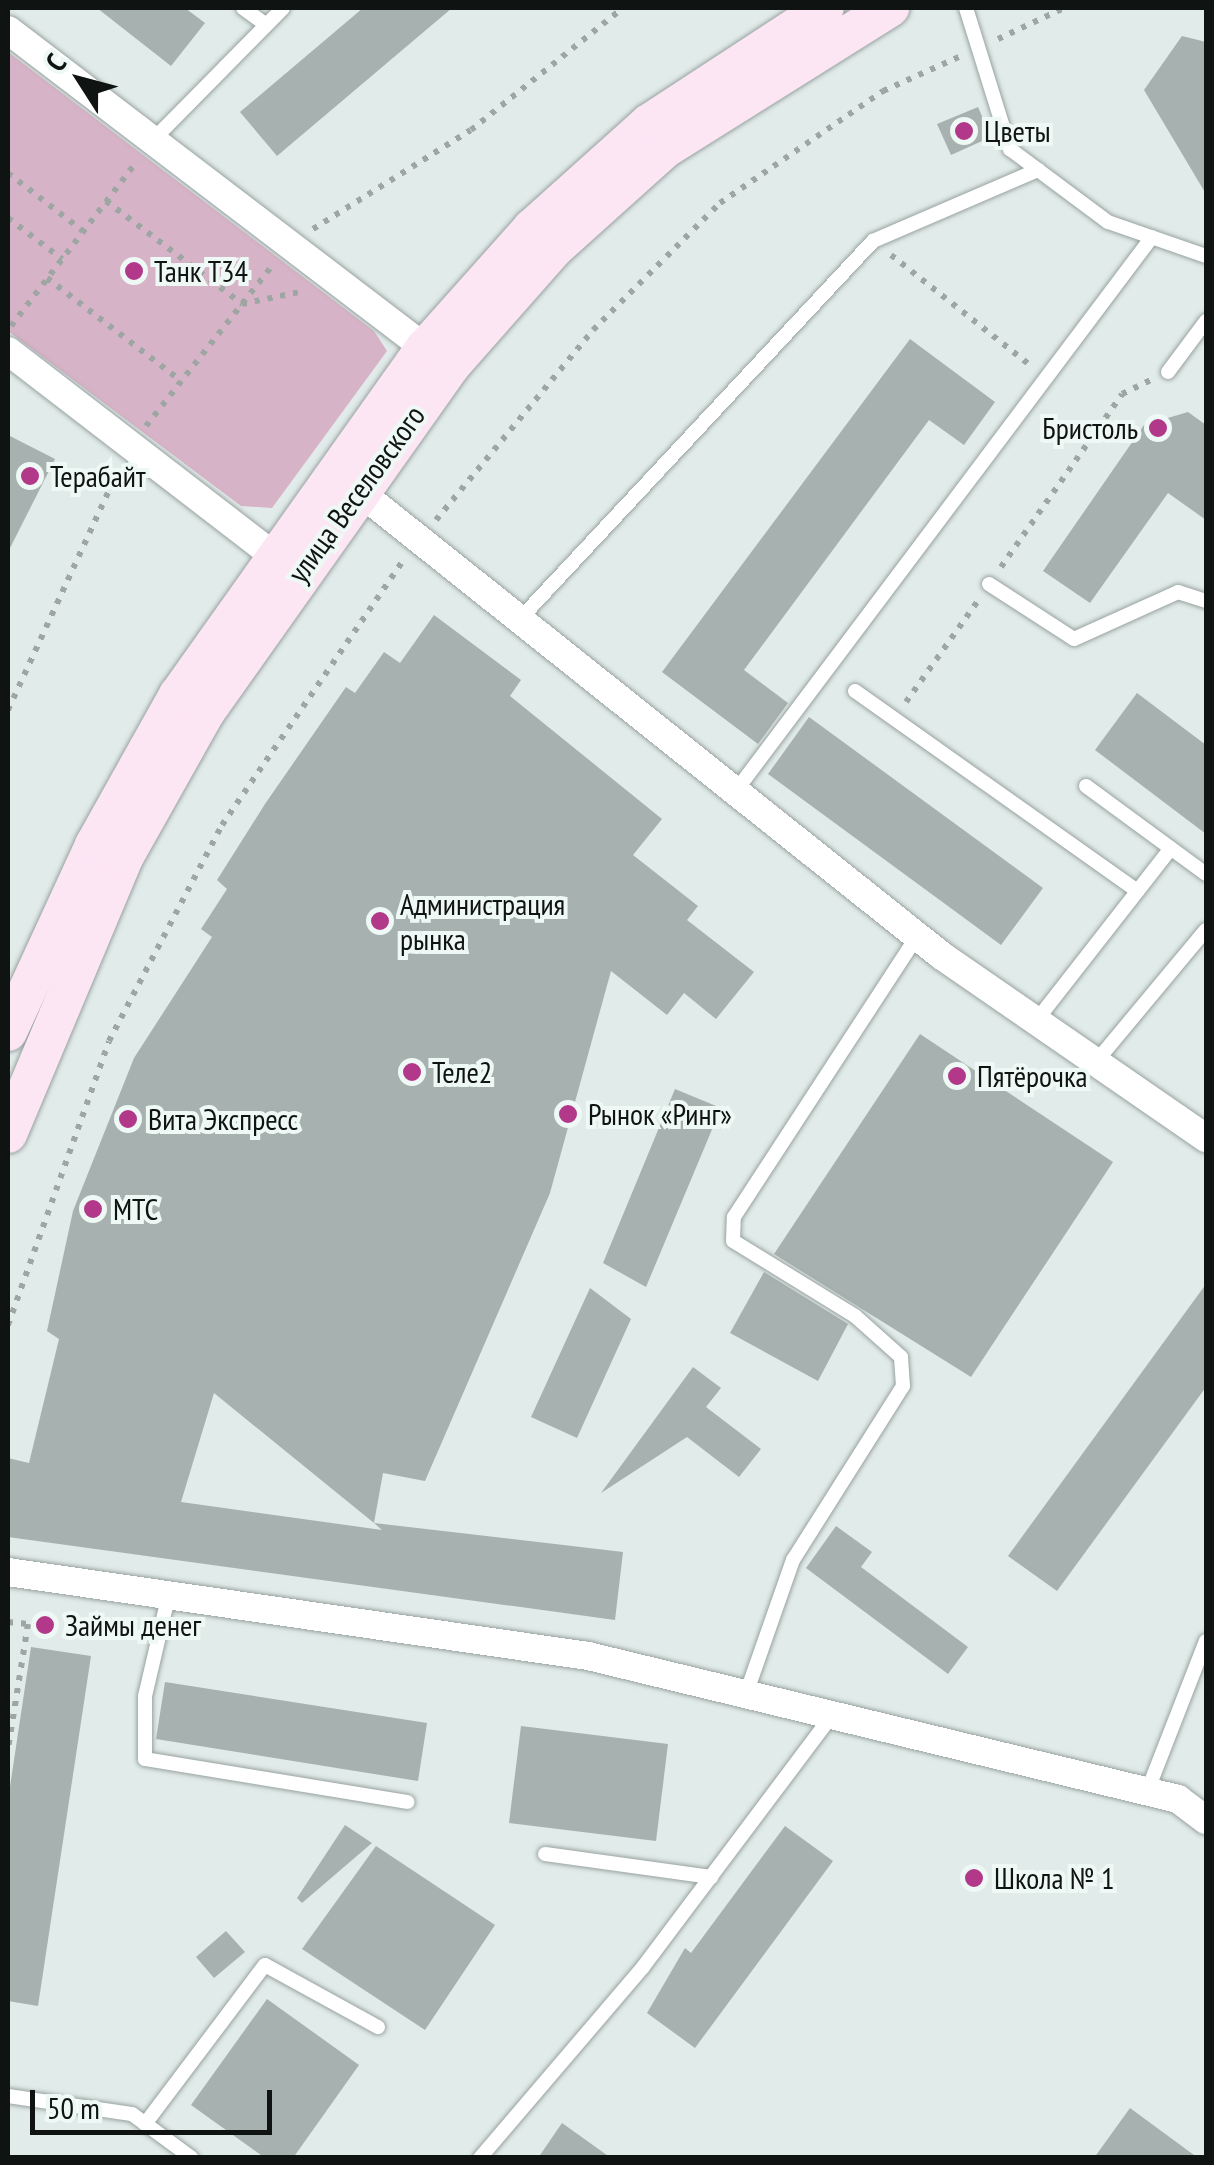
<!DOCTYPE html>
<html>
<head>
<meta charset="utf-8">
<style>
  body { margin:0 }
  #map { position:relative; width:1214px; height:2165px; overflow:hidden; background:#e1ebe9; font-family:"PT Sans Narrow",sans-serif }
  div>[style] { position:absolute }
  [style*='--x'] { left:calc(var(--x)*1px); top:calc(var(--y)*1px); width:calc(var(--w)*1px); rotate:calc(var(--a)*1deg) }
  .green>* { inset:0; background:#d7b3c7 }
  .building>* { inset:0; background:#a7b1af }
  .path>* { height:6px; margin-top:-3px; transform-origin:0; background:repeating-linear-gradient(90deg,#9ea6a4 0 5px,transparent 0 13px) }
  .roads { filter:drop-shadow(0 0 2px #98a2a0) drop-shadow(0 0 2px #98a2a0) }
  .lane>* { height:14px; margin:-7px; padding:0 7px; transform-origin:7px; border-radius:7px; background:#fff }
  .street>* { height:28px; margin:-14px; padding:0 14px; transform-origin:14px; border-radius:14px; background:#fff }
  .secondary>* { height:38px; margin:-19px; padding:0 19px; transform-origin:19px; border-radius:19px; background:#fde6f4 }
  .dots>* { width:28px; height:28px; translate:-50% -50%; box-sizing:border-box; border:5px solid #eef9f6; border-radius:50% }
  span { translate:-50% -50%; white-space:nowrap; text-align:center; line-height:1.15; -webkit-text-stroke:8px #eef9f6; paint-order:stroke }
  .poi-label { font-size:30px; color:#0f1312 }
  .left { translate:0 -50%; text-align:left }
  .right { translate:-100% -50%; text-align:right }
  .street-label { font-size:30px; color:#0f1312 }
  .frame { position:absolute; inset:0; border:10px solid #0f1312; pointer-events:none }
  .north { position:absolute; left:30px; top:30px; width:100px; height:100px; -webkit-text-stroke:8px #eef9f6; paint-order:stroke; rotate:306deg; font-size:28px; font-weight:700; line-height:40px; text-align:center; color:#0f1312 }
  .north::after { content:''; display:block; margin:auto; width:35px; height:45px; background:#0f1312; clip-path:polygon(50% 0,100% 100%,50% 72%,0 100%) }
  .scale { position:absolute; left:30px; top:2090px; width:242px; height:45px; box-sizing:border-box; border:5px solid #0f1312; border-top:0; padding-left:12px; font-size:30px; line-height:35px; white-space:nowrap; color:#0f1312; -webkit-text-stroke:8px #eef9f6; paint-order:stroke }
</style>
</head>
<body>
<div id="map">
  <div class="green">
    <i style="clip-path:polygon(8px 52px,374px 331px,387px 351px,272px 508px,241px 506px,8px 331px)"></i>
  </div>
  <div class="building">
    <i style="clip-path:polygon(97px 8px,185px 8px,205px 23px,171px 66px)"></i>
    <i style="clip-path:polygon(363px 8px,452px 8px,277px 156px,240px 112px)"></i>
    <i style="clip-path:polygon(1182px 36px,1206px 42px,1206px 194px,1144px 90px)"></i>
    <i style="clip-path:polygon(978px 107px,991px 137px,951px 155px,937px 124px)"></i>
    <i style="clip-path:polygon(910px 339px,995px 402px,964px 445px,929px 420px,744px 670px,788px 703px,758px 744px,662px 672px)"></i>
    <i style="clip-path:polygon(1188px 412px,1206px 425px,1206px 520px,1168px 493px,1090px 603px,1043px 571px,1144px 425px)"></i>
    <i style="clip-path:polygon(8px 435px,55px 459px,8px 552px)"></i>
    <i style="clip-path:polygon(evenodd,434px 615px,521px 680px,510px 696px,662px 819px,633px 855px,698px 906px,687px 920px,754px 972px,716px 1019px,684px 993px,667px 1015px,611px 971px,550px 1193px,425px 1481px,383px 1473px,374px 1523px,623px 1552px,615px 1620px,8px 1537px,8px 1458px,29px 1463px,59px 1339px,47px 1331px,73px 1211px,134px 1058px,212px 937px,201px 929px,227px 889px,217px 880px,265px 804px,346px 687px,355px 693px,384px 652px,400px 663px,434px 615px,214px 1393px,374px 1523px,382px 1530px,181px 1502px,214px 1393px)"></i>
    <i style="clip-path:polygon(1137px 693px,1206px 745px,1206px 834px,1095px 750px)"></i>
    <i style="clip-path:polygon(809px 717px,1043px 888px,1001px 945px,768px 774px)"></i>
    <i style="clip-path:polygon(920px 1034px,1113px 1162px,971px 1377px,774px 1254px)"></i>
    <i style="clip-path:polygon(675px 1089px,721px 1108px,646px 1287px,603px 1263px)"></i>
    <i style="clip-path:polygon(764px 1272px,848px 1324px,818px 1381px,730px 1333px)"></i>
    <i style="clip-path:polygon(1206px 1284px,1206px 1387px,1057px 1591px,1008px 1556px)"></i>
    <i style="clip-path:polygon(590px 1288px,631px 1319px,577px 1438px,531px 1417px)"></i>
    <i style="clip-path:polygon(693px 1367px,721px 1388px,706px 1407px,761px 1449px,739px 1477px,687px 1437px,601px 1493px)"></i>
    <i style="clip-path:polygon(836px 1526px,872px 1552px,861px 1567px,968px 1647px,948px 1674px,806px 1568px)"></i>
    <i style="clip-path:polygon(31px 1647px,91px 1656px,38px 2006px,8px 2001px,8px 1800px)"></i>
    <i style="clip-path:polygon(165px 1682px,427px 1723px,418px 1781px,156px 1739px)"></i>
    <i style="clip-path:polygon(521px 1726px,668px 1744px,656px 1841px,509px 1823px)"></i>
    <i style="clip-path:polygon(345px 1825px,372px 1843px,302px 1903px,297px 1898px)"></i>
    <i style="clip-path:polygon(785px 1826px,833px 1861px,695px 2048px,647px 2013px,685px 1948px,691px 1953px)"></i>
    <i style="clip-path:polygon(376px 1846px,495px 1925px,425px 2030px,302px 1949px)"></i>
    <i style="clip-path:polygon(226px 1931px,245px 1952px,214px 1978px,196px 1957px)"></i>
    <i style="clip-path:polygon(267px 1999px,359px 2065px,293px 2158px,265px 2158px,191px 2105px)"></i>
    <i style="clip-path:polygon(1130px 2108px,1198px 2158px,1094px 2158px)"></i>
    <i style="clip-path:polygon(562px 2123px,611px 2158px,538px 2158px)"></i>
  </div>
  <div class="path">
    <i style="--x:998;--y:39;--w:73;--a:-25.2"></i>
    <i style="--x:8;--y:173;--w:95;--a:37.7"></i>
    <i style="--x:106;--y:201;--w:171;--a:37.1"></i>
    <i style="--x:242;--y:304;--w:63;--a:-11.8"></i>
    <i style="--x:8;--y:218;--w:68;--a:37.2"></i>
    <i style="--x:313;--y:229;--w:186;--a:-32.1"></i>
    <i style="--x:471;--y:130;--w:195;--a:-38.8"></i>
    <i style="--x:891;--y:255;--w:177;--a:38.4"></i>
    <i style="--x:47;--y:278;--w:169;--a:37.5"></i>
    <i style="--x:11;--y:326;--w:208;--a:-52.6"></i>
    <i style="--x:146;--y:426;--w:202;--a:-51.8"></i>
    <i style="--x:436;--y:520;--w:246;--a:-50.4"></i>
    <i style="--x:593;--y:330;--w:180;--a:-45"></i>
    <i style="--x:720;--y:203;--w:198;--a:-34.5"></i>
    <i style="--x:883;--y:91;--w:83;--a:-24.1"></i>
    <i style="--x:1001;--y:567;--w:211;--a:-55"></i>
    <i style="--x:1122;--y:394;--w:32;--a:-26"></i>
    <i style="--x:906;--y:702;--w:123;--a:-54.6"></i>
    <i style="--x:8;--y:710;--w:263;--a:-65.3"></i>
    <i style="--x:8;--y:1325;--w:301;--a:-70.4"></i>
    <i style="--x:109;--y:1041;--w:244;--a:-62.4"></i>
    <i style="--x:222;--y:825;--w:320;--a:-55.6"></i>
    <i style="--x:8;--y:1622;--w:20;--a:6"></i>
    <i style="--x:28;--y:1624;--w:127;--a:99.1"></i>
  </div>
  <div class="roads">
    <div class="lane">
      <i style="--x:243;--y:8;--w:26;--a:36"></i>
      <i style="--x:966;--y:8;--w:148;--a:72.7"></i>
      <i style="--x:1010;--y:149;--w:122;--a:36.7"></i>
      <i style="--x:1108;--y:222;--w:104;--a:19.1"></i>
      <i style="--x:153;--y:140;--w:185;--a:-45.4"></i>
      <i style="--x:1168;--y:372;--w:64;--a:-53.3"></i>
      <i style="--x:989;--y:584;--w:101;--a:32.9"></i>
      <i style="--x:1074;--y:639;--w:114;--a:-24.3"></i>
      <i style="--x:1178;--y:592;--w:29;--a:18"></i>
      <i style="--x:519;--y:620;--w:519;--a:-46.95"></i>
      <i style="--x:873;--y:241;--w:180;--a:-23.3"></i>
      <i style="--x:855;--y:691;--w:346;--a:35.3"></i>
      <i style="--x:1086;--y:786;--w:149;--a:36.3"></i>
      <i style="--x:735;--y:792;--w:694;--a:-53.08"></i>
      <i style="--x:1036;--y:1021;--w:219;--a:-52"></i>
      <i style="--x:1095;--y:1063;--w:173;--a:-50.2"></i>
      <i style="--x:168;--y:1598;--w:101;--a:103.2"></i>
      <i style="--x:145;--y:1696;--w:63;--a:90"></i>
      <i style="--x:145;--y:1759;--w:266;--a:9.3"></i>
      <i style="--x:746;--y:1694;--w:142;--a:-70.7"></i>
      <i style="--x:793;--y:1560;--w:206;--a:-57.7"></i>
      <i style="--x:903;--y:1386;--w:29;--a:-94"></i>
      <i style="--x:901;--y:1357;--w:62;--a:-138.3"></i>
      <i style="--x:855;--y:1316;--w:143;--a:-148.4"></i>
      <i style="--x:733;--y:1241;--w:24;--a:-88"></i>
      <i style="--x:734;--y:1217;--w:335;--a:-56.9"></i>
      <i style="--x:1147;--y:1792;--w:162;--a:-68.7"></i>
      <i style="--x:545;--y:1854;--w:168;--a:7.9"></i>
      <i style="--x:8;--y:2096;--w:125;--a:8.3"></i>
      <i style="--x:132;--y:2114;--w:74;--a:36.3"></i>
      <i style="--x:145;--y:2124;--w:199;--a:-53"></i>
      <i style="--x:265;--y:1965;--w:129;--a:28.8"></i>
      <i style="--x:480;--y:2158;--w:251;--a:-49.5"></i>
      <i style="--x:643;--y:1967;--w:315;--a:-53.1"></i>
    </div>
    <div class="street">
      <i style="--x:8;--y:30;--w:524;--a:37.33"></i>
      <i style="--x:8;--y:351;--w:331;--a:37.6"></i>
      <i style="--x:356;--y:489;--w:749;--a:38.55"></i>
      <i style="--x:942;--y:956;--w:321;--a:34.6"></i>
      <i style="--x:8;--y:1572;--w:586;--a:8.24"></i>
      <i style="--x:588;--y:1656;--w:607;--a:13.62"></i>
      <i style="--x:1178;--y:1799;--w:35;--a:37"></i>
    </div>
    <div class="secondary">
      <i style="--x:8;--y:1032;--w:206;--a:-65.3"></i>
      <i style="--x:94;--y:845;--w:172;--a:-60.8"></i>
      <i style="--x:178;--y:695;--w:426;--a:-54.6"></i>
      <i style="--x:425;--y:348;--w:161;--a:-48.3"></i>
      <i style="--x:532;--y:228;--w:157;--a:-41.9"></i>
      <i style="--x:649;--y:123;--w:210;--a:-33.2"></i>
      <i style="--x:8;--y:1134;--w:299;--a:-67.2"></i>
      <i style="--x:124;--y:858;--w:167;--a:-60.7"></i>
      <i style="--x:206;--y:712;--w:423;--a:-54.7"></i>
      <i style="--x:450;--y:367;--w:157;--a:-48.6"></i>
      <i style="--x:554;--y:249;--w:149;--a:-42"></i>
      <i style="--x:665;--y:149;--w:266;--a:-32.1"></i>
    </div>
  </div>
  <div class="dots">
    <i style="left:964px;top:131px;background:#b2388a"></i>
    <i style="left:134px;top:271px;background:#b2388a"></i>
    <i style="left:1158px;top:428px;background:#b2388a"></i>
    <i style="left:30px;top:476px;background:#b2388a"></i>
    <i style="left:380px;top:921px;background:#b2388a"></i>
    <i style="left:412px;top:1072px;background:#b2388a"></i>
    <i style="left:957px;top:1076px;background:#b2388a"></i>
    <i style="left:568px;top:1114px;background:#b2388a"></i>
    <i style="left:128px;top:1119px;background:#b2388a"></i>
    <i style="left:93px;top:1209px;background:#b2388a"></i>
    <i style="left:45px;top:1625px;background:#b2388a"></i>
    <i style="left:974px;top:1878px;background:#b2388a"></i>
  </div>
  <div class="poi-label">
    <span class="left" style="left:984px;top:131px">Цветы</span>
    <span class="left" style="left:154px;top:271px">Танк T34</span>
    <span class="right" style="left:1138px;top:428px">Бристоль</span>
    <span class="left" style="left:50px;top:476px">Терабайт</span>
    <span class="left" style="left:400px;top:921px">Администрация<br>рынка</span>
    <span class="left" style="left:432px;top:1072px">Теле2</span>
    <span class="left" style="left:977px;top:1076px">Пятёрочка</span>
    <span class="left" style="left:588px;top:1114px">Рынок «Ринг»</span>
    <span class="left" style="left:148px;top:1119px">Вита Экспресс</span>
    <span class="left" style="left:113px;top:1209px">МТС</span>
    <span class="left" style="left:65px;top:1625px">Займы денег</span>
    <span class="left" style="left:994px;top:1878px">Школа № 1</span>
  </div>
  <div class="street-label">
    <span style="left:356px;top:494px;rotate:-54deg">улица Веселовского</span>
  </div>
  <div class="frame"></div>
  <div class="north">С</div>
  <div class="scale">50 m</div>
</div>
</body>
</html>
